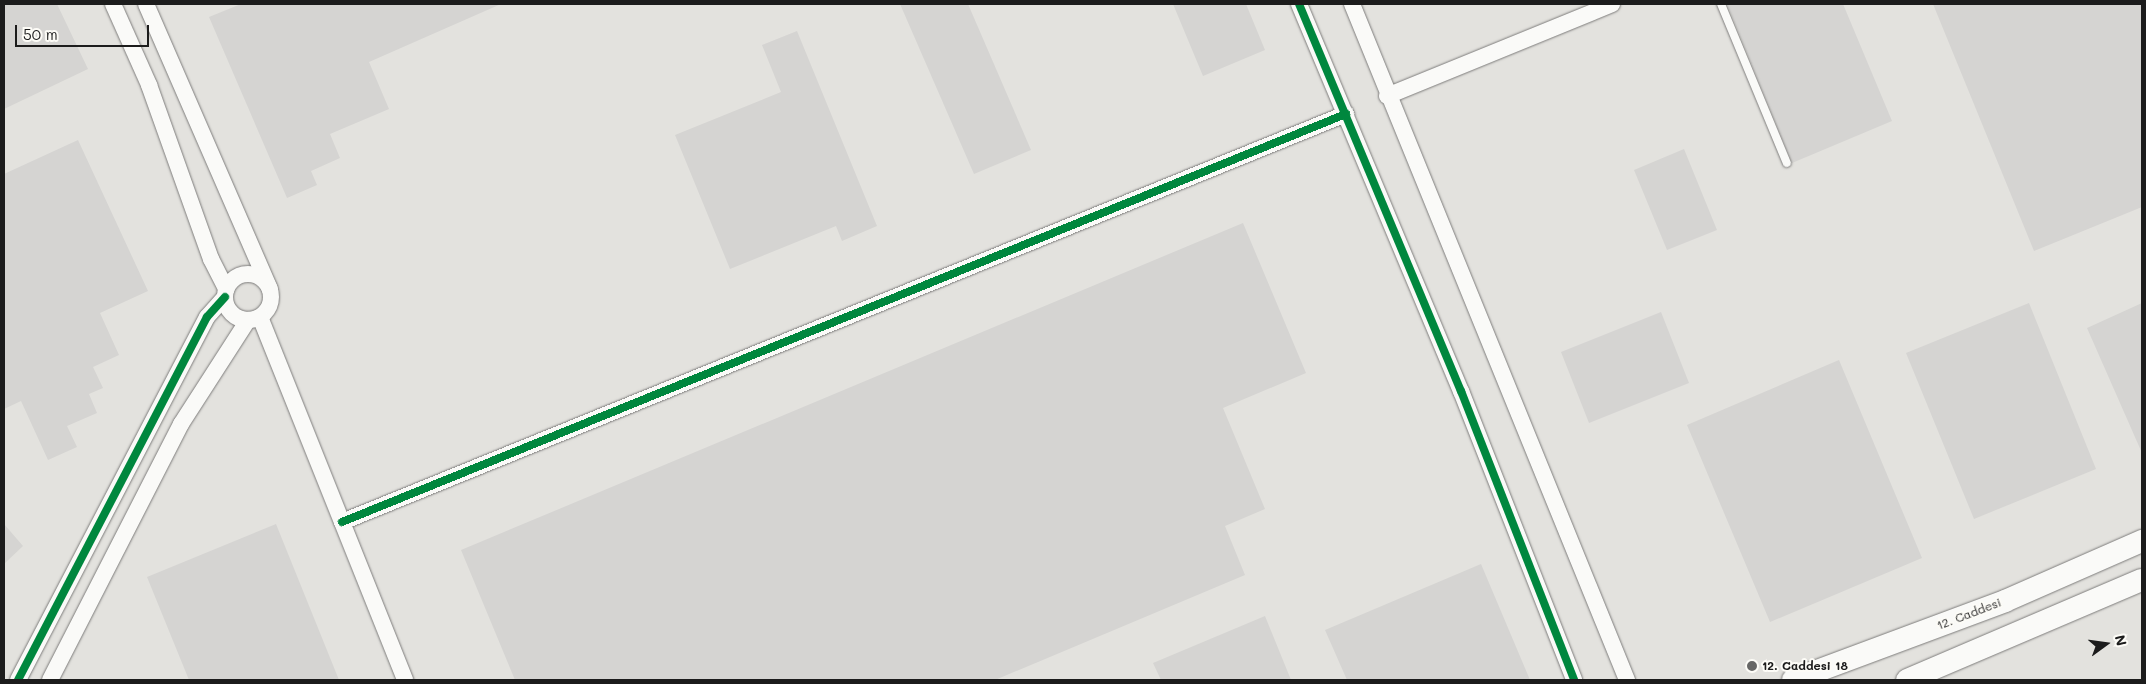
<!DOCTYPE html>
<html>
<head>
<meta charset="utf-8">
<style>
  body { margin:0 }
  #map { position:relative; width:2146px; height:684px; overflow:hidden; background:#f3f2ef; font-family:Mali,sans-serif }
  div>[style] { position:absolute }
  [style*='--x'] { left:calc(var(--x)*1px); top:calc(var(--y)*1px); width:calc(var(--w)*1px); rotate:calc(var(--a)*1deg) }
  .built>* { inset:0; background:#e3e2de }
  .green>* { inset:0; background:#e2e1dd }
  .round { border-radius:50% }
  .building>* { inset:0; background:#d5d4d2 }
  .roads { filter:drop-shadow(0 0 1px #7d7c7b) drop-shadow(0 0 1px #7d7c7b) }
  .lane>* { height:8px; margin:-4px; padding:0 4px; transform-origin:4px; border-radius:4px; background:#fafaf8 }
  .street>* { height:16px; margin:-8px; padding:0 8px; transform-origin:8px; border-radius:8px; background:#fafaf8 }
  .street>.ring { margin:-8px; padding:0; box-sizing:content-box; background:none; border:16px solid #fafaf8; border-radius:50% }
  .secondary>* { height:22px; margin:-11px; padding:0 11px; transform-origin:11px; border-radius:11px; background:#fafaf8 }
  .cycleway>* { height:8px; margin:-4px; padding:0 4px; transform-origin:4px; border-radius:4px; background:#00873e }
  .dots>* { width:14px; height:14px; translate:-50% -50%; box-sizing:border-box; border:2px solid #fdfcf7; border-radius:50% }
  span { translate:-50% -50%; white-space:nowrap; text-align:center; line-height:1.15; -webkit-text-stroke:4px #fdfcf7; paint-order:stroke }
  .street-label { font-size:12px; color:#1c1c1c }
  .poi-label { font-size:12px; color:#1c1c1c; font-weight:700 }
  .left { translate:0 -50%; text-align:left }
  .frame { position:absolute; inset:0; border:5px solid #1c1c1c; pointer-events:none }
  .north { position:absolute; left:2081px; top:619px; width:50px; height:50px; -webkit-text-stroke:4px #fdfcf7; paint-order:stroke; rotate:76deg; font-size:14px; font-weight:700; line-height:20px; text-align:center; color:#1c1c1c }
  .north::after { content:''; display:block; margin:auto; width:18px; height:22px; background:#1c1c1c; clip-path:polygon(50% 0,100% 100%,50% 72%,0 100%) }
  .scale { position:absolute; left:15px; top:25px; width:134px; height:22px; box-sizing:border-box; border:2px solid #1c1c1c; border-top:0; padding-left:6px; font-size:15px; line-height:18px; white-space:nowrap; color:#1c1c1c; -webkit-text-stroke:4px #fdfcf7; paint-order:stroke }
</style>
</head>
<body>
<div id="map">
  <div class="built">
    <i style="clip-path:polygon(4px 4px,2142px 4px,2142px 680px,4px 680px)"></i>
  </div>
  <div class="green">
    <i class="round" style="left:234px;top:283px;width:28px;height:28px"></i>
  </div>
  <div class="building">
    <i style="clip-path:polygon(4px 4px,57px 4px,88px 69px,4px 109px)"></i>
    <i style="clip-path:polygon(241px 4px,501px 4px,369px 62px,389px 109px,330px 134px,340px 158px,311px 171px,317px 185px,287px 198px,209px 17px)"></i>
    <i style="clip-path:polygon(900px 4px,968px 4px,1031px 150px,974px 174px)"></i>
    <i style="clip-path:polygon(1173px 4px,1246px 4px,1265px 50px,1203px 76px)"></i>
    <i style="clip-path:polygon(1727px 4px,1843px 4px,1892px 121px,1792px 163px)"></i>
    <i style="clip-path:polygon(1933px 4px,2142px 4px,2142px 207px,2034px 251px)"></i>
    <i style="clip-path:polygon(797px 31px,877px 226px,842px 241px,836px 226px,730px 269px,675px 135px,781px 92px,762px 45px)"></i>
    <i style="clip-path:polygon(78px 140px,148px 291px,100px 313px,119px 355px,93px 367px,103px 388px,89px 394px,97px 413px,67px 426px,77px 447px,48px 460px,21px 401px,4px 409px,4px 174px)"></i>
    <i style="clip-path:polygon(1684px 149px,1717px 230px,1667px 250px,1634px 170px)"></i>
    <i style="clip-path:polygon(1243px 223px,1306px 373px,1223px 408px,1265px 509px,1225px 526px,1245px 575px,995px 680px,515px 680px,461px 550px)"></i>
    <i style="clip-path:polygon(2029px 303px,2096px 469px,1974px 519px,1906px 353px)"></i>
    <i style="clip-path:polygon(2142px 303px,2142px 453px,2087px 328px)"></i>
    <i style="clip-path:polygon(1661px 312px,1689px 383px,1589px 423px,1561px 352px)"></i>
    <i style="clip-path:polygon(1839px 360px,1922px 558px,1770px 622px,1687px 425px)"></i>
    <i style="clip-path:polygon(4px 524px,23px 546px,4px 564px)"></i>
    <i style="clip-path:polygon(276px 524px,339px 680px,189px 680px,147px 577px)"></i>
    <i style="clip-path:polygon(1481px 564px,1530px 680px,1347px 680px,1325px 630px)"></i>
    <i style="clip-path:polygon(1265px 616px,1291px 680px,1161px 680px,1153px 663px)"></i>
  </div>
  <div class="roads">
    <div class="lane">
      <i style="--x:1721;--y:4;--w:172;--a:67.5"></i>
    </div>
    <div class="street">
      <i style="--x:113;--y:4;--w:89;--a:66"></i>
      <i style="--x:149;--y:85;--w:185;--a:70.4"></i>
      <i style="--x:211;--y:259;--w:34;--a:63"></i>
      <i style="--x:146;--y:4;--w:311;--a:66.5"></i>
      <i style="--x:1299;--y:4;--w:420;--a:67.3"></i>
      <i style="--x:1461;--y:391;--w:310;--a:68.6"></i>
      <i style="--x:1352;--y:4;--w:730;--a:67.86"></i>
      <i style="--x:1387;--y:96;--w:243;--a:-22.2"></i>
      <i class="ring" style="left:225px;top:274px;width:30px;height:30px"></i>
      <i style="--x:260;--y:317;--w:391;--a:68.2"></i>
      <i style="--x:342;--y:522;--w:1084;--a:-22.12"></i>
      <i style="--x:18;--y:680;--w:409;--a:-62.5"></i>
      <i style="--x:207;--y:317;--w:27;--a:-48"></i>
      <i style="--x:50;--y:680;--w:288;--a:-62.9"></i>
      <i style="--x:181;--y:424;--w:124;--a:-57.2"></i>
    </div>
    <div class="secondary">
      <i style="--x:1793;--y:680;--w:226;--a:-20.4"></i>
      <i style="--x:2005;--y:601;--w:150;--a:-23.7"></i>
      <i style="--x:1907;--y:680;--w:255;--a:-23.1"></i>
    </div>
  </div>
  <div class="cycleway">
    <i style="--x:1299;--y:4;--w:420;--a:67.3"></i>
    <i style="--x:1461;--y:391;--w:310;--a:68.6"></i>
    <i style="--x:342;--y:522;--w:1084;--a:-22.12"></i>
    <i style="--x:18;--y:680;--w:409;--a:-62.5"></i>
    <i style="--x:207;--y:317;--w:27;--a:-48"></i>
  </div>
  <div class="dots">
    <i style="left:1752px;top:666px;background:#676766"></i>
  </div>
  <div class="street-label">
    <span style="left:1969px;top:614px;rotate:-21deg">12. Caddesi</span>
  </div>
  <div class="poi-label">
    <span class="left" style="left:1762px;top:666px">12. Caddesi 18</span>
  </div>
  <div class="frame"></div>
  <div class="north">N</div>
  <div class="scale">50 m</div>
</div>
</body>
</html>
